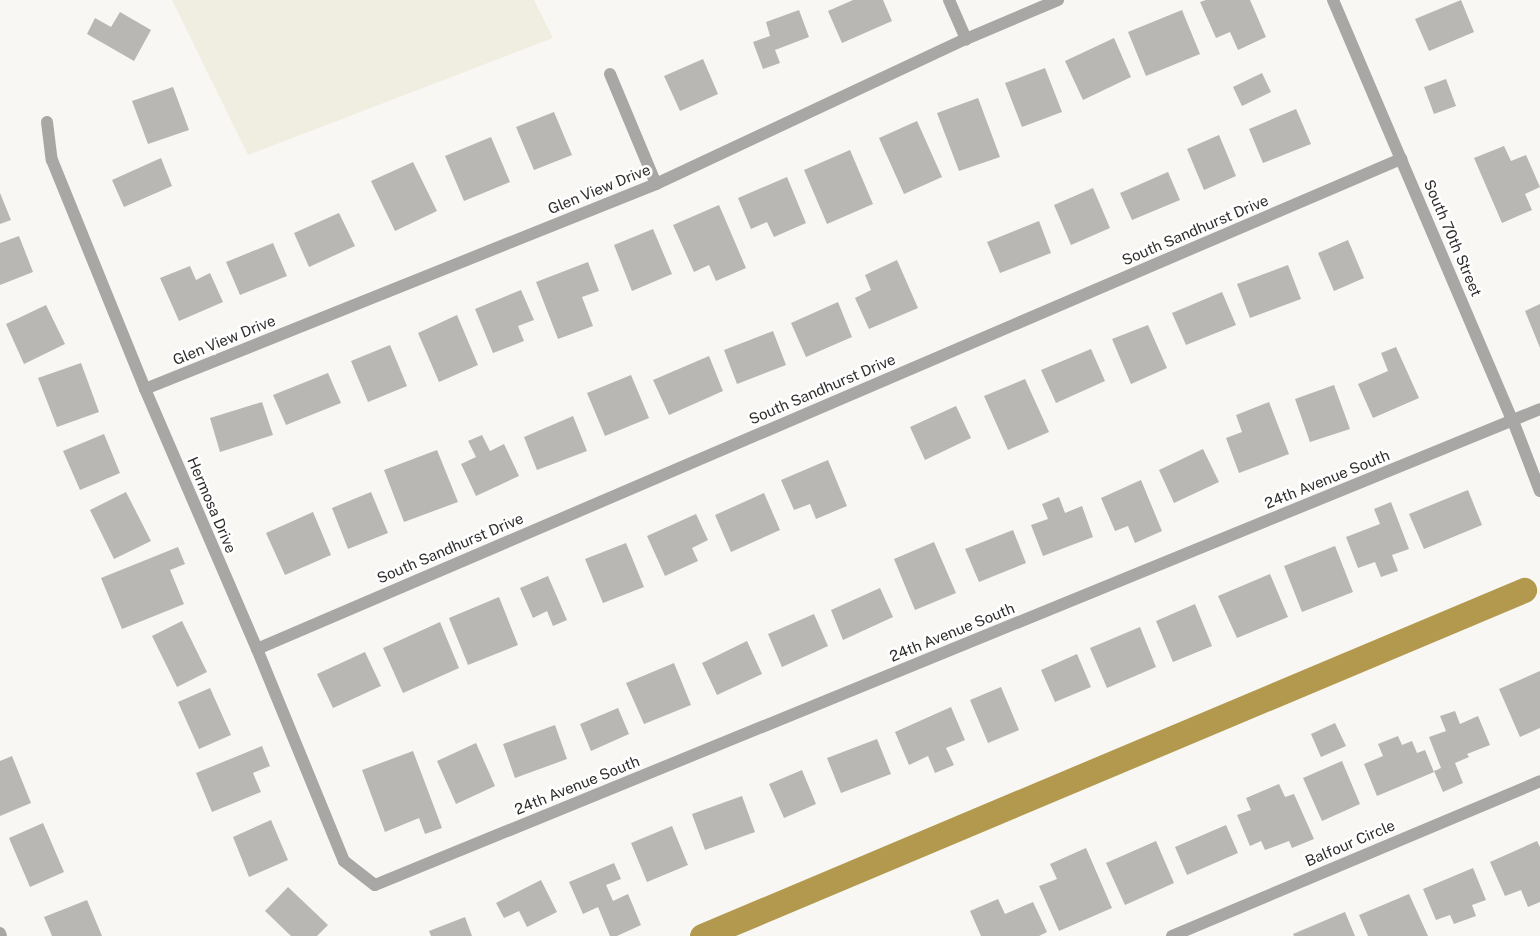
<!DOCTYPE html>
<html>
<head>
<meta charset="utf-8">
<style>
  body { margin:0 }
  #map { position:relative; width:1540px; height:936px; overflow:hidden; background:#f8f7f3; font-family:"Public Sans",sans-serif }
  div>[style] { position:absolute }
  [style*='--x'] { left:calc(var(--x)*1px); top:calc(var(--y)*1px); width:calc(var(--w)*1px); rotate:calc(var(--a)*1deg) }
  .built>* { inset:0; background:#f0ede1 }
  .canal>* { height:25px; margin:-12.5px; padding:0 12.5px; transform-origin:12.5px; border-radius:12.5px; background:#b2994d }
  .building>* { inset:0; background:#b8b7b3 }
  .street>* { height:12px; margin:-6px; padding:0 6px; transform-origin:6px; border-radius:6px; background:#a8a7a6 }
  span { translate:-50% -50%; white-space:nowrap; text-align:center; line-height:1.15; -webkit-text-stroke:5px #fff; paint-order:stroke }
  .street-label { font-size:15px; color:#2f2e2d }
</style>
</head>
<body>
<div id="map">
  <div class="built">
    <i style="clip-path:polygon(172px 0,534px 0,553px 38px,248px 155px)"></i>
  </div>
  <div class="canal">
    <i style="--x:702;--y:936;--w:892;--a:-22.83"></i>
  </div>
  <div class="building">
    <i style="clip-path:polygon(853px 0,883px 0,892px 21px,842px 43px,828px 11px)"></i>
    <i style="clip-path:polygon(1206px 0,1250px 0,1266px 37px,1238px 50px,1230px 32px,1216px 38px,1200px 2px)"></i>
    <i style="clip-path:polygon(1461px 0,1474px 32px,1429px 51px,1415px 19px)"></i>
    <i style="clip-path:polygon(799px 10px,809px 37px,775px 50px,780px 63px,763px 69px,753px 42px,770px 36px,766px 22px)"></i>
    <i style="clip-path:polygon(1182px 10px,1200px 54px,1146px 76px,1128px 32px)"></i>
    <i style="clip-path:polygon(120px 12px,151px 30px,134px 61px,87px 34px,95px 18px,111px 27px)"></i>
    <i style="clip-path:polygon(1114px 38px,1131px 77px,1083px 100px,1065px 61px)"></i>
    <i style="clip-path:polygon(703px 59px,718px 94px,680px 111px,664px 76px)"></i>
    <i style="clip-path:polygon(1045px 68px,1062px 112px,1022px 127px,1005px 83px)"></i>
    <i style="clip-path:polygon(1262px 73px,1271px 92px,1242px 106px,1233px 87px)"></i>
    <i style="clip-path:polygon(1446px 79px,1456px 106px,1434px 114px,1424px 87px)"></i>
    <i style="clip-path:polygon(173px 87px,189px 130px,148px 144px,132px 101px)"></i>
    <i style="clip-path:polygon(978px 98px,1000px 157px,959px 171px,937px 113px)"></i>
    <i style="clip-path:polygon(1296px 109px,1311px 144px,1263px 163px,1249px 129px)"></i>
    <i style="clip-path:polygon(554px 112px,572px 155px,534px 170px,516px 127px)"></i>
    <i style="clip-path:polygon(917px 121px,942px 177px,904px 194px,879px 138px)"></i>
    <i style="clip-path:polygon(1219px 135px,1236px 176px,1204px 190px,1187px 149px)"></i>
    <i style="clip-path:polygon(491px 137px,510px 182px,464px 201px,445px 156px)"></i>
    <i style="clip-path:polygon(1504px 146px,1511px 161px,1526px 155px,1540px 187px,1525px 194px,1532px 210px,1502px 223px,1474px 158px)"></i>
    <i style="clip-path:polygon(850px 150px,873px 204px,827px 224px,804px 170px)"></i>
    <i style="clip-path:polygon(161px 158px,172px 186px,124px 207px,112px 180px)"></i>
    <i style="clip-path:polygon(413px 162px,437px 211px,395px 231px,371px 181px)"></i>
    <i style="clip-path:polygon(1168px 172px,1180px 200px,1132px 220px,1120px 193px)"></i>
    <i style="clip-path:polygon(787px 177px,806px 223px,774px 237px,767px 222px,751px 229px,738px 198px)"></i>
    <i style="clip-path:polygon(1093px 188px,1110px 228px,1071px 245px,1054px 205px)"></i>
    <i style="clip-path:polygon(0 193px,11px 220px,0 224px)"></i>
    <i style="clip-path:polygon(719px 205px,746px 268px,716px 281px,709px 265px,694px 272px,673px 225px)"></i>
    <i style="clip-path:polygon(339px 213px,355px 246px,309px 267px,294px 233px)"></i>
    <i style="clip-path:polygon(1039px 221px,1051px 253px,1000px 273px,987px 242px)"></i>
    <i style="clip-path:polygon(653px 229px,672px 274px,632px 291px,614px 245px)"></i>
    <i style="clip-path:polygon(19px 236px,33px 272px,0 285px,0 243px)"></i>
    <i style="clip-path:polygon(1348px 240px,1364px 278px,1334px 291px,1318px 253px)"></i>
    <i style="clip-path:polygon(273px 243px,287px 276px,240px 295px,226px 262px)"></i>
    <i style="clip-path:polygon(897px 260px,918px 308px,869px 329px,855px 298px,871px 290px,865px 275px)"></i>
    <i style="clip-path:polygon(588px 262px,599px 291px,582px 297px,593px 326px,558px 339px,536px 282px)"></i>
    <i style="clip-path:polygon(1288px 265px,1301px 299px,1250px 318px,1237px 284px)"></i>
    <i style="clip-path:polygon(190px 266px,196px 280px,210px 273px,223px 302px,179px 321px,160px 278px)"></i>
    <i style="clip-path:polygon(521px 290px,534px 320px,518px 326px,524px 341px,493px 353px,475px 309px)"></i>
    <i style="clip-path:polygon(1222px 292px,1236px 325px,1186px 345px,1172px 313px)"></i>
    <i style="clip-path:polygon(838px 302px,852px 337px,806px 357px,791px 323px)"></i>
    <i style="clip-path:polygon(1540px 304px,1540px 348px,1525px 311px)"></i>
    <i style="clip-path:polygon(46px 305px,65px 344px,24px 364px,6px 324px)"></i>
    <i style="clip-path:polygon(457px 315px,478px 365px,439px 382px,418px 333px)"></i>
    <i style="clip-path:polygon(1148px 325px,1167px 368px,1131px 384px,1112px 339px)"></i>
    <i style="clip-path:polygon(773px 331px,786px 365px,737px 384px,724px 350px)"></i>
    <i style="clip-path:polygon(390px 345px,407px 386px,368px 402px,351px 361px)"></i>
    <i style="clip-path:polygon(1396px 347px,1419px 398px,1373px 418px,1358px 384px,1388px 371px,1381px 353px)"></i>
    <i style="clip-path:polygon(1091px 349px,1105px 381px,1056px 403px,1041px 370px)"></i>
    <i style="clip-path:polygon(709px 356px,723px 391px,669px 415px,653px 380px)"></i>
    <i style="clip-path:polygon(81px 363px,99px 412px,57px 427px,38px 378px)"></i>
    <i style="clip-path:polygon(328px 373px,341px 403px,286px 425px,273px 395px)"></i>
    <i style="clip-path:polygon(631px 375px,649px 418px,605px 436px,587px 393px)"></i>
    <i style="clip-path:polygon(1025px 379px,1049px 432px,1008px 450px,984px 396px)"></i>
    <i style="clip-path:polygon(1334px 385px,1350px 429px,1310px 442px,1295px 399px)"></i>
    <i style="clip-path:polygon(262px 402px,273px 435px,220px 452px,210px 418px)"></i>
    <i style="clip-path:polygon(1269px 402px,1289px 454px,1239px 473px,1226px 438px,1242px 432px,1236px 415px)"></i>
    <i style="clip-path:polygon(956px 406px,971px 438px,925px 460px,910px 427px)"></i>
    <i style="clip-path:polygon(573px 416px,587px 451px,537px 470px,524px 437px)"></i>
    <i style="clip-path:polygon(104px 434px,120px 473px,80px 490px,63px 451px)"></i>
    <i style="clip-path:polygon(482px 435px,490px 451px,504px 444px,519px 476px,476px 496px,461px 464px,476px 457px,468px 441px)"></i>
    <i style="clip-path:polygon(1203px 449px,1219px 482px,1174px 503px,1159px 470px)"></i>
    <i style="clip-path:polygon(437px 450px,458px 502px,404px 522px,384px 470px)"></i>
    <i style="clip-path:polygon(828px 460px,847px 506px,816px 519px,810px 504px,794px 510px,781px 480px)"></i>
    <i style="clip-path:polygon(1141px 480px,1162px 531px,1135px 543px,1128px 526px,1115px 531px,1101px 498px)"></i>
    <i style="clip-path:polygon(1468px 490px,1482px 525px,1424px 549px,1409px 514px)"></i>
    <i style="clip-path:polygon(126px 492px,151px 541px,114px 559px,90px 510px)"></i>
    <i style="clip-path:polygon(371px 492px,388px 533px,348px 549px,332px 508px)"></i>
    <i style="clip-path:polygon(764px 493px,780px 530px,731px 552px,715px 515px)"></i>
    <i style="clip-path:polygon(1059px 497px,1065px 513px,1082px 506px,1093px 537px,1043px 556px,1031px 525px,1048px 519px,1042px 504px)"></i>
    <i style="clip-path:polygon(1391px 502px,1409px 549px,1392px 555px,1398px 571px,1381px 577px,1375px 562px,1358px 568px,1346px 537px,1380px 524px,1374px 509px)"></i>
    <i style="clip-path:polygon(313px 512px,331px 555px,285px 575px,266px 533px)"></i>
    <i style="clip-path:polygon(696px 514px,708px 540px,692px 548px,698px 561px,665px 576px,647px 536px)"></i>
    <i style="clip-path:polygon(1013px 530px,1026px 563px,979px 582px,965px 549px)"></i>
    <i style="clip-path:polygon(934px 542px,956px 593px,915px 610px,894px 559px)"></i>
    <i style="clip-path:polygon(626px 543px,644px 587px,603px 603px,585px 559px)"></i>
    <i style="clip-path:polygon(1335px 546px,1353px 592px,1302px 612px,1284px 566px)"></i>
    <i style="clip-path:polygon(178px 547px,185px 564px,170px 570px,184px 604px,122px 629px,101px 578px)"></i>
    <i style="clip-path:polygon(1270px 574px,1288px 617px,1237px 638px,1218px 596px)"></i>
    <i style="clip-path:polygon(548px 576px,567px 620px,553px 626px,547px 611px,533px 618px,520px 588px)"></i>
    <i style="clip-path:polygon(880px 588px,893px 617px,843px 640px,831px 610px)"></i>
    <i style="clip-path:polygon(499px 597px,518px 645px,468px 665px,449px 618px)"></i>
    <i style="clip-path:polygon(1195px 604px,1212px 646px,1173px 662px,1156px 621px)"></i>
    <i style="clip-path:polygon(814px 614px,828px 646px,782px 667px,768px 634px)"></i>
    <i style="clip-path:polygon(182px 621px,207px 672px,177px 687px,152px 636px)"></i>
    <i style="clip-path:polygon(440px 622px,459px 668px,403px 693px,383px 648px)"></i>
    <i style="clip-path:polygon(1140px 627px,1156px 667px,1107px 688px,1090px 648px)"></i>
    <i style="clip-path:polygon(747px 641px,762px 674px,717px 695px,702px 663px)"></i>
    <i style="clip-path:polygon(365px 652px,381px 686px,333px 708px,317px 674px)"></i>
    <i style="clip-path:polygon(1077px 654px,1091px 687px,1055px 702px,1041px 670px)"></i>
    <i style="clip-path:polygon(674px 663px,691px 705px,644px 724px,626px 683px)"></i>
    <i style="clip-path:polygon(1540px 671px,1540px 728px,1520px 737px,1499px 689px)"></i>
    <i style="clip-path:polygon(1001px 687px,1019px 730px,988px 743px,970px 700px)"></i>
    <i style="clip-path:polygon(210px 688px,231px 735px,199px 749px,178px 702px)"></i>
    <i style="clip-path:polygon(951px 707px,965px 740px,946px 748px,954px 765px,935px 773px,928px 756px,909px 765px,895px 732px)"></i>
    <i style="clip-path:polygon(618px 708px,629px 734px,591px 751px,580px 724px)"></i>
    <i style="clip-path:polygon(1455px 711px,1460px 724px,1478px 716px,1490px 745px,1467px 754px,1469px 757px,1455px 763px,1463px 783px,1443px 792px,1434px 771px,1441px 768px,1429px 737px,1446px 731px,1440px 716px)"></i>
    <i style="clip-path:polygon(1335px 723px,1346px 746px,1321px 757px,1311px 734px)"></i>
    <i style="clip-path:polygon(555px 725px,567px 759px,515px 778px,503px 744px)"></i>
    <i style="clip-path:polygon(1398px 736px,1402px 745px,1412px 741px,1417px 753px,1425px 750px,1434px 772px,1377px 796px,1364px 764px,1383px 756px,1378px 744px)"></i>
    <i style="clip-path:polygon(877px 739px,891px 774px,841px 793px,827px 758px)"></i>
    <i style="clip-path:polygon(476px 743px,495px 786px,456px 804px,437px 761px)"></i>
    <i style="clip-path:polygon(262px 746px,270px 766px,253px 773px,261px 792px,212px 812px,196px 773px)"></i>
    <i style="clip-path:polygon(413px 751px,442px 828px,425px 834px,419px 818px,385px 832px,362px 770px)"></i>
    <i style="clip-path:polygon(12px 756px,31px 803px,0 816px,0 761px)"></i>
    <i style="clip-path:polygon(1342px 761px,1360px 804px,1322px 821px,1303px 778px)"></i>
    <i style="clip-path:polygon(802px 770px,816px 804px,784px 818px,769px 784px)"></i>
    <i style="clip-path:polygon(1279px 784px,1285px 797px,1294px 794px,1314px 839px,1292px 848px,1289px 841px,1265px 850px,1261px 841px,1250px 846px,1237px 815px,1251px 810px,1246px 798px)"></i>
    <i style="clip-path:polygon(742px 796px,755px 832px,705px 850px,692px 814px)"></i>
    <i style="clip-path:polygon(271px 820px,288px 860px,249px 877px,233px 837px)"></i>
    <i style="clip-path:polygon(43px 823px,64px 872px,30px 887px,9px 838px)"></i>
    <i style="clip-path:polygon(1226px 825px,1238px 853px,1187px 875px,1175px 847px)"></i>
    <i style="clip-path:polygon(672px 826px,688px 865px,647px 882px,631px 843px)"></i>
    <i style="clip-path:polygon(1156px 841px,1174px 883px,1125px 905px,1106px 863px)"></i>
    <i style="clip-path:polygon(1537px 841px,1540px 847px,1540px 902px,1528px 907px,1521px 890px,1505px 896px,1490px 862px)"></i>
    <i style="clip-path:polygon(1086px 848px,1112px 908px,1059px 931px,1039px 886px,1057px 879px,1050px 864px)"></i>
    <i style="clip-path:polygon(614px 863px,621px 879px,606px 885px,613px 901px,628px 894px,641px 925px,617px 936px,610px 936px,598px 907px,583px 914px,569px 882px)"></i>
    <i style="clip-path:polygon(1473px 868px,1486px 900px,1472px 905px,1476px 916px,1454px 924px,1450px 915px,1436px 920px,1423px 889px)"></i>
    <i style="clip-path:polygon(541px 880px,557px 912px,527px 927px,519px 911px,504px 918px,496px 903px)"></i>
    <i style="clip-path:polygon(288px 887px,328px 925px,317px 936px,291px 936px,265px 911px)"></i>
    <i style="clip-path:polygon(1409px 894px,1428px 936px,1368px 936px,1359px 915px)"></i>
    <i style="clip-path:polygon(998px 899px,1005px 914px,1033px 902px,1047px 932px,1039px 936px,981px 936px,970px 911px)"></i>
    <i style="clip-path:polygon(87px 900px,102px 936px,52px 936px,44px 917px)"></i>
    <i style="clip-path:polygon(1345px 912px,1355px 936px,1294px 936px,1293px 934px)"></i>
    <i style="clip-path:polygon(465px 917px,472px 936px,431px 936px,429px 931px)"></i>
  </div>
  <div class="street">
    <i style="--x:949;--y:0;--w:43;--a:66.4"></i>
    <i style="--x:1333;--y:0;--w:458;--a:66.9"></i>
    <i style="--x:1513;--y:421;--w:75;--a:68.9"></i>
    <i style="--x:610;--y:74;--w:119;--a:67.3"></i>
    <i style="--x:47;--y:122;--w:38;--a:83"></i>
    <i style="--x:52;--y:160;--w:247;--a:67.9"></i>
    <i style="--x:145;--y:389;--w:283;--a:66.7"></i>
    <i style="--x:257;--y:649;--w:229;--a:67.7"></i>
    <i style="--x:344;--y:861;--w:39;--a:38"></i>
    <i style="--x:375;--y:885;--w:1258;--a:-22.22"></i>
    <i style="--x:145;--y:389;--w:551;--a:-21.86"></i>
    <i style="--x:656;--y:184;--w:342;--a:-25.1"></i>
    <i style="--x:966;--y:39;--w:100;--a:-23"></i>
    <i style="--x:257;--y:649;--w:1245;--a:-23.19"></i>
    <i style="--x:0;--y:933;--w:3;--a:72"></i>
    <i style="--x:1172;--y:936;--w:399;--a:-22.8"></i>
  </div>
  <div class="street-label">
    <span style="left:599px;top:189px;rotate:-22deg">Glen View Drive</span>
    <span style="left:1195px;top:230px;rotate:-23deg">South Sandhurst Drive</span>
    <span style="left:1453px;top:238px;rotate:67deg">South 70th Street</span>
    <span style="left:224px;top:340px;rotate:-22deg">Glen View Drive</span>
    <span style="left:822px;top:389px;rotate:-23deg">South Sandhurst Drive</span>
    <span style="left:1327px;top:479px;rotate:-22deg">24th Avenue South</span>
    <span style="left:212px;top:505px;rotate:67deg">Hermosa Drive</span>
    <span style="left:450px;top:548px;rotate:-23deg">South Sandhurst Drive</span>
    <span style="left:952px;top:632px;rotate:-22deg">24th Avenue South</span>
    <span style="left:577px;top:785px;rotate:-22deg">24th Avenue South</span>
    <span style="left:1350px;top:843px;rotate:-23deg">Balfour Circle</span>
  </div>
</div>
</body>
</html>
